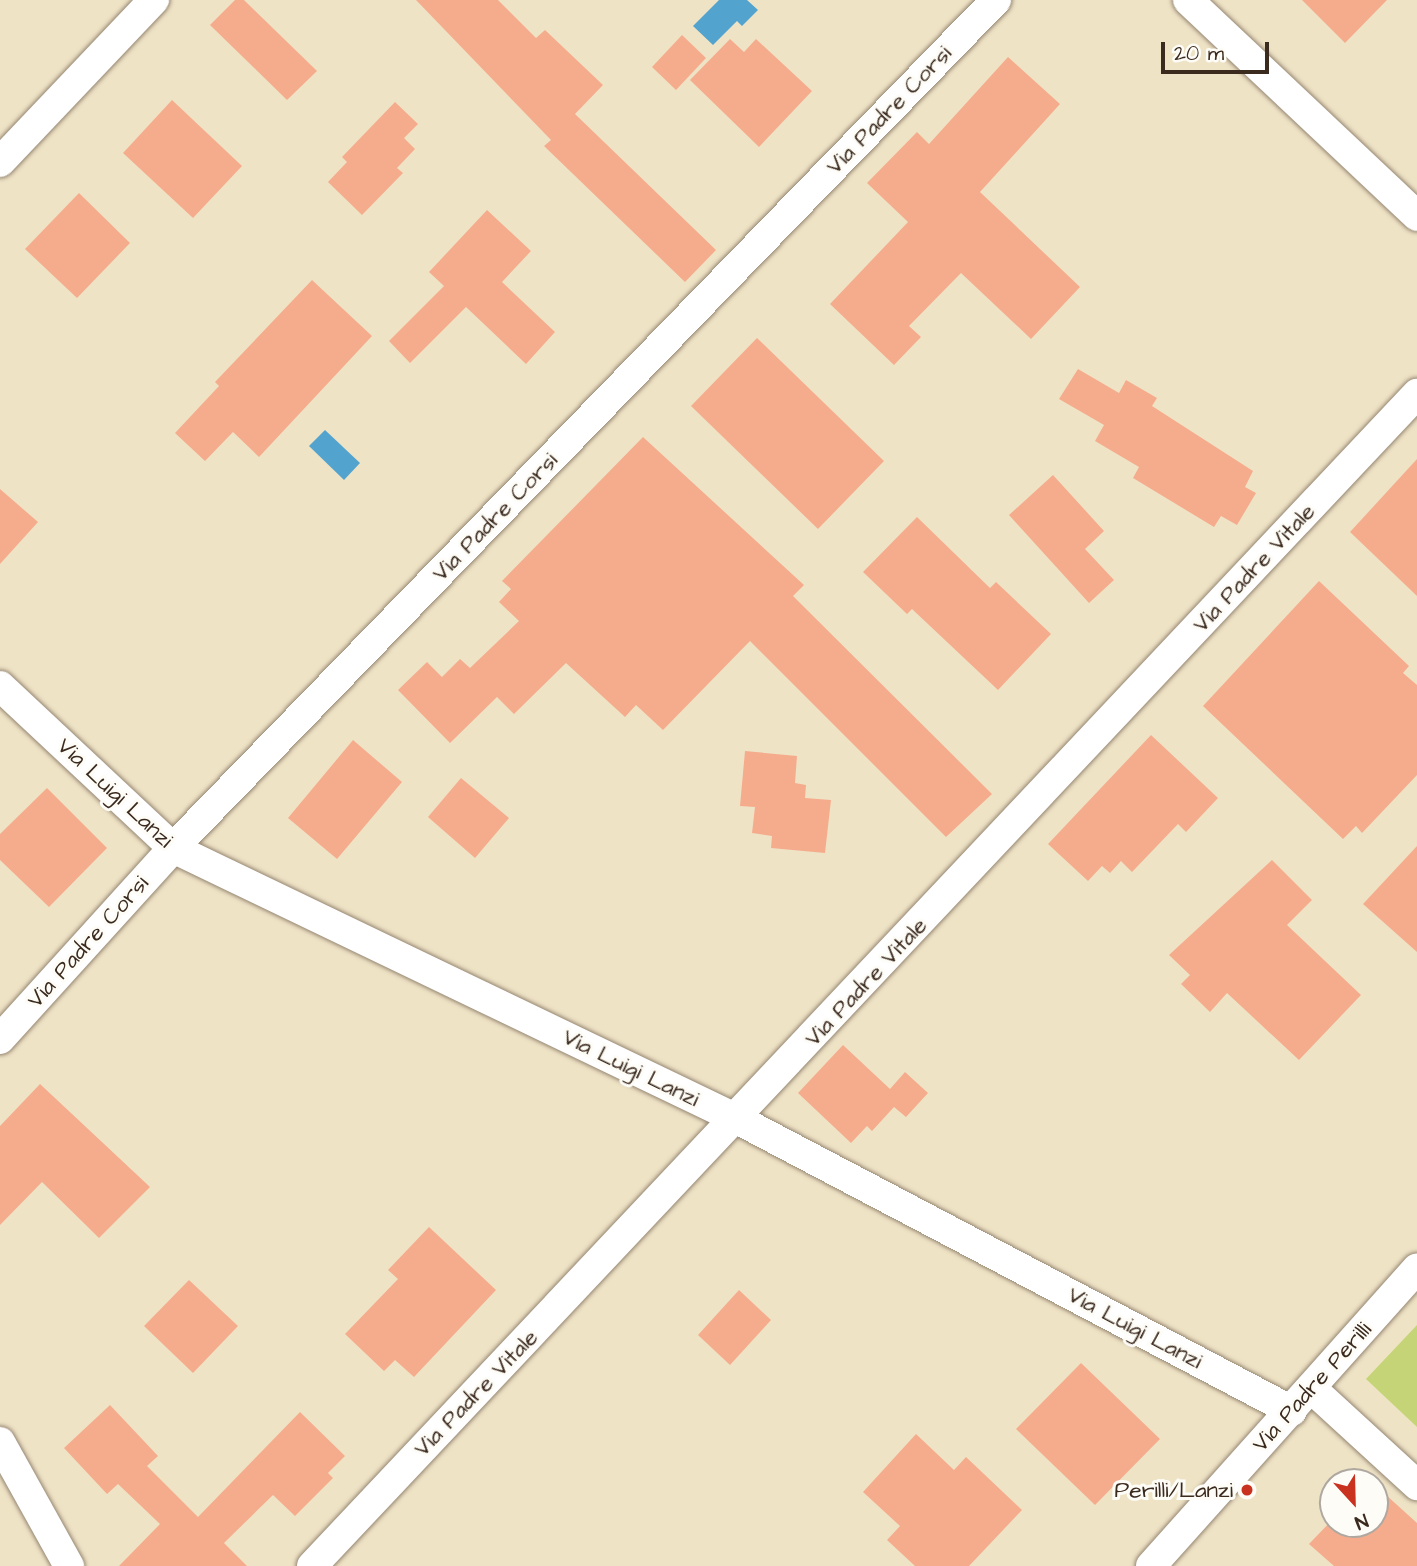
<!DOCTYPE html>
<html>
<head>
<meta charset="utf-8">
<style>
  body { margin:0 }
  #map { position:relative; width:1417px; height:1566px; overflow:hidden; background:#efe3c6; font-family:"Architects Daughter",sans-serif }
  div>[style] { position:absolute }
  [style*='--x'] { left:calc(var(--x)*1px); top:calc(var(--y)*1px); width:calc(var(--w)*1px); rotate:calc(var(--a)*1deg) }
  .green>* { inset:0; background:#c5d476 }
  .water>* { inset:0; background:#52a3cd }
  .building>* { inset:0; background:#f5ac8d }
  .roads { filter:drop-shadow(0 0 2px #958672) drop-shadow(0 0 2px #958672) }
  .minor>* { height:30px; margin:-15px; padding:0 15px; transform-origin:15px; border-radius:15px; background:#fff }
  .dots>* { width:19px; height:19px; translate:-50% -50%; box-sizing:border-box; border:4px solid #fdfcf7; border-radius:50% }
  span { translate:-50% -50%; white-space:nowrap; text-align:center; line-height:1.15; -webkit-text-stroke:6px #fdfcf7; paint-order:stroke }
  .street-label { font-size:23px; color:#3b2a1e }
  .poi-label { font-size:23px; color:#3b2a1e }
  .right { translate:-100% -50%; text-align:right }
  .north { position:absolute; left:1319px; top:1468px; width:70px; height:70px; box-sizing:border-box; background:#fdfcf7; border:2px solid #afa8a0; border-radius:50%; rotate:158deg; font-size:19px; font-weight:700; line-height:28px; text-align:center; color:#3b2a1e }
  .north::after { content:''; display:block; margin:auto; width:24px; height:32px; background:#c8321e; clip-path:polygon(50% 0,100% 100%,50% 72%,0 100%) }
  .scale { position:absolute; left:1161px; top:42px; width:108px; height:32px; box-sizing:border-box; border:4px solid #3b2a1e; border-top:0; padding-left:9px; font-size:21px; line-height:24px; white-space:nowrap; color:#3b2a1e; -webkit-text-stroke:5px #fdfcf7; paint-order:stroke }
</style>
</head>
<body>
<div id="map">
  <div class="green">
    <i style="clip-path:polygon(1417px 1325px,1417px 1427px,1366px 1379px)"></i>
  </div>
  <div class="water">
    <i style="clip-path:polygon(719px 0,747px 0,758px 10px,742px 26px,737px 21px,713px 45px,693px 26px)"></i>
    <i style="clip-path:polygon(325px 430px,360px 463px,344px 480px,309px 446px)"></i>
  </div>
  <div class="building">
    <i style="clip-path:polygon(235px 0,244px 0,317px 71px,287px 100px,210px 25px)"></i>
    <i style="clip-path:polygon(416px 0,498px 0,536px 38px,545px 30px,603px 85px,575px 114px,716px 250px,685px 282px,544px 146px,551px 140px)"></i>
    <i style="clip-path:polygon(1302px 0,1387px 0,1345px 43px)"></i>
    <i style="clip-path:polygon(682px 35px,706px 58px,676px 90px,652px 67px)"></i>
    <i style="clip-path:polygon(730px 39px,744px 52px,756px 39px,812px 91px,759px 147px,690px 80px)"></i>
    <i style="clip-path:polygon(1008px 57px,1060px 104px,980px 192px,1080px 287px,1031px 339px,961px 273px,909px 326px,921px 337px,894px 365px,830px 304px,908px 222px,867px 183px,917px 132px,929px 144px)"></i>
    <i style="clip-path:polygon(172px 100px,242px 166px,193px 218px,123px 153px)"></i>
    <i style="clip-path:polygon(395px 102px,418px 124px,404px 138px,415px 149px,397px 168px,403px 173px,362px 215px,328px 182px,347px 162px,342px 157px)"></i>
    <i style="clip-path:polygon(79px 193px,130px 243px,77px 298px,25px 249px)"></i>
    <i style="clip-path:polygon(487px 210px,531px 251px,502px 282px,555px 332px,526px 364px,466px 307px,410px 363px,389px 341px,444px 286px,429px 272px)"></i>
    <i style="clip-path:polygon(312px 280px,372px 336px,259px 457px,233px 432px,205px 461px,175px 433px,219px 386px,215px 382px)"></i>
    <i style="clip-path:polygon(757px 338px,884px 461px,818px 529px,691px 406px)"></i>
    <i style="clip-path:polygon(1078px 369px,1119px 393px,1126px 380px,1157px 398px,1152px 406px,1253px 471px,1245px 487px,1256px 493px,1237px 525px,1221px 516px,1214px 527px,1133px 478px,1139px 467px,1095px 441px,1104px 425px,1059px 399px)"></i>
    <i style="clip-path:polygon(643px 437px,804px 585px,793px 596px,992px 794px,946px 837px,750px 641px,663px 730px,636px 705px,625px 717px,566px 663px,514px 714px,497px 697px,450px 743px,398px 690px,427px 662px,442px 677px,460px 659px,470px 668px,519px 621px,499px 602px,511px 589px,502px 581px)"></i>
    <i style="clip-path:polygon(1417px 459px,1417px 596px,1350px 532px)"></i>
    <i style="clip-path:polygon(1053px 475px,1104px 531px,1085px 549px,1114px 580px,1089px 603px,1009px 515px)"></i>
    <i style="clip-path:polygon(0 489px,38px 522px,0 564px)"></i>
    <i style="clip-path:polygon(917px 517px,990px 588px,996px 582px,1051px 634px,998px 690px,912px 609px,907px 614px,863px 572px)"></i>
    <i style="clip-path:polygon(1319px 581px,1409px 666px,1403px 673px,1417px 685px,1417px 775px,1362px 833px,1356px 826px,1343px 839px,1203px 706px)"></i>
    <i style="clip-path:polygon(1151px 735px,1218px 798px,1186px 832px,1178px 824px,1132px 872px,1121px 861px,1110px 873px,1102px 866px,1088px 881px,1048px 844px)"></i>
    <i style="clip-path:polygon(353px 740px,402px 782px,337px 859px,288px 818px)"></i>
    <i style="clip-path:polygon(745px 751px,797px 756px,795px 783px,806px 785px,805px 798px,831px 800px,825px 853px,771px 848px,772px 836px,752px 833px,755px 807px,740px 806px)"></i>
    <i style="clip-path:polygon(461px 778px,509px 818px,475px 858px,428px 817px)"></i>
    <i style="clip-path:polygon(47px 788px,107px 848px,49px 907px,0 860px,0 834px)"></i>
    <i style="clip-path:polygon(1417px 846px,1417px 952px,1363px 904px)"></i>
    <i style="clip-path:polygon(1272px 860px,1312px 900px,1287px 925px,1361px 995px,1299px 1060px,1227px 993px,1210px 1012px,1181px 984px,1190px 975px,1169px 955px)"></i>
    <i style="clip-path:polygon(843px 1045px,890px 1089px,905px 1072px,928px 1093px,906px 1117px,894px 1107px,872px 1131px,867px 1126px,851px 1143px,798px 1093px)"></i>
    <i style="clip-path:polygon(40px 1084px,150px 1187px,99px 1238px,42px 1182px,0 1225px,0 1126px)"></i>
    <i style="clip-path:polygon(429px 1227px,496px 1290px,414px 1377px,395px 1360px,384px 1371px,345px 1334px,398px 1279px,388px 1270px)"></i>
    <i style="clip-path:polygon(189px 1280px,238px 1326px,193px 1373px,144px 1326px)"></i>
    <i style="clip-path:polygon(739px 1290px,771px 1320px,730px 1365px,698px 1335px)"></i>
    <i style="clip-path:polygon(1081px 1363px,1160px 1439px,1095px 1505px,1016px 1429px)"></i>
    <i style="clip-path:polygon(110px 1405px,158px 1456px,147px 1466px,198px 1517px,300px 1412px,345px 1456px,328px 1473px,333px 1478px,295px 1516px,273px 1495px,224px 1543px,247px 1566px,119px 1566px,160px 1524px,118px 1484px,107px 1494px,64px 1448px)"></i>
    <i style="clip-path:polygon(916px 1434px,954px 1470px,966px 1457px,1022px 1510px,969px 1566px,915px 1566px,887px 1540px,900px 1526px,863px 1492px)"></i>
    <i style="clip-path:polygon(1375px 1485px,1417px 1523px,1417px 1566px,1334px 1566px,1309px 1544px,1333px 1519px,1333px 1524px,1375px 1524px)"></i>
  </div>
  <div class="roads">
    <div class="minor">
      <i style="--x:1188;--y:0;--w:315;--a:43.3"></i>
      <i style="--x:0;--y:162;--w:224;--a:-46.5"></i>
      <i style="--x:0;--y:686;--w:237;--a:43.1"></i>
      <i style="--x:173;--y:848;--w:626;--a:25.66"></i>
      <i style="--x:737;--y:1119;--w:627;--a:27.75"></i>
      <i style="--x:0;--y:1039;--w:258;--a:-47.8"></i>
      <i style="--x:173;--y:848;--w:1182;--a:-45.86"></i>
      <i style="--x:1311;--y:1388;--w:144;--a:42.5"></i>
      <i style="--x:0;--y:1442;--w:142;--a:60.9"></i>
      <i style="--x:312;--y:1566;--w:1611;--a:-46.69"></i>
      <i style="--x:1151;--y:1566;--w:399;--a:-48.2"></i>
    </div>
  </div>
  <div class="dots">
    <i style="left:1247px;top:1490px;background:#c8321e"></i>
  </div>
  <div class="street-label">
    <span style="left:889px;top:110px;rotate:-46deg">Via Padre Corsi</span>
    <span style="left:495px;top:517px;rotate:-46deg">Via Padre Corsi</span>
    <span style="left:1254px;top:568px;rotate:-47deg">Via Padre Vitale</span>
    <span style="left:115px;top:793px;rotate:43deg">Via Luigi Lanzi</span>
    <span style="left:88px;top:942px;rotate:-48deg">Via Padre Corsi</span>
    <span style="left:866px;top:982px;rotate:-47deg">Via Padre Vitale</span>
    <span style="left:631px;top:1068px;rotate:26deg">Via Luigi Lanzi</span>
    <span style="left:1135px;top:1328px;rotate:28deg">Via Luigi Lanzi</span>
    <span style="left:1312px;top:1387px;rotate:-48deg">Via Padre Perilli</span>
    <span style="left:476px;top:1393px;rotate:-46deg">Via Padre Vitale</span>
  </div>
  <div class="poi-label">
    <span class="right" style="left:1233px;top:1490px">Perilli/Lanzi</span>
  </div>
  <div class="north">N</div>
  <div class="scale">20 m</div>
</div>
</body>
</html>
